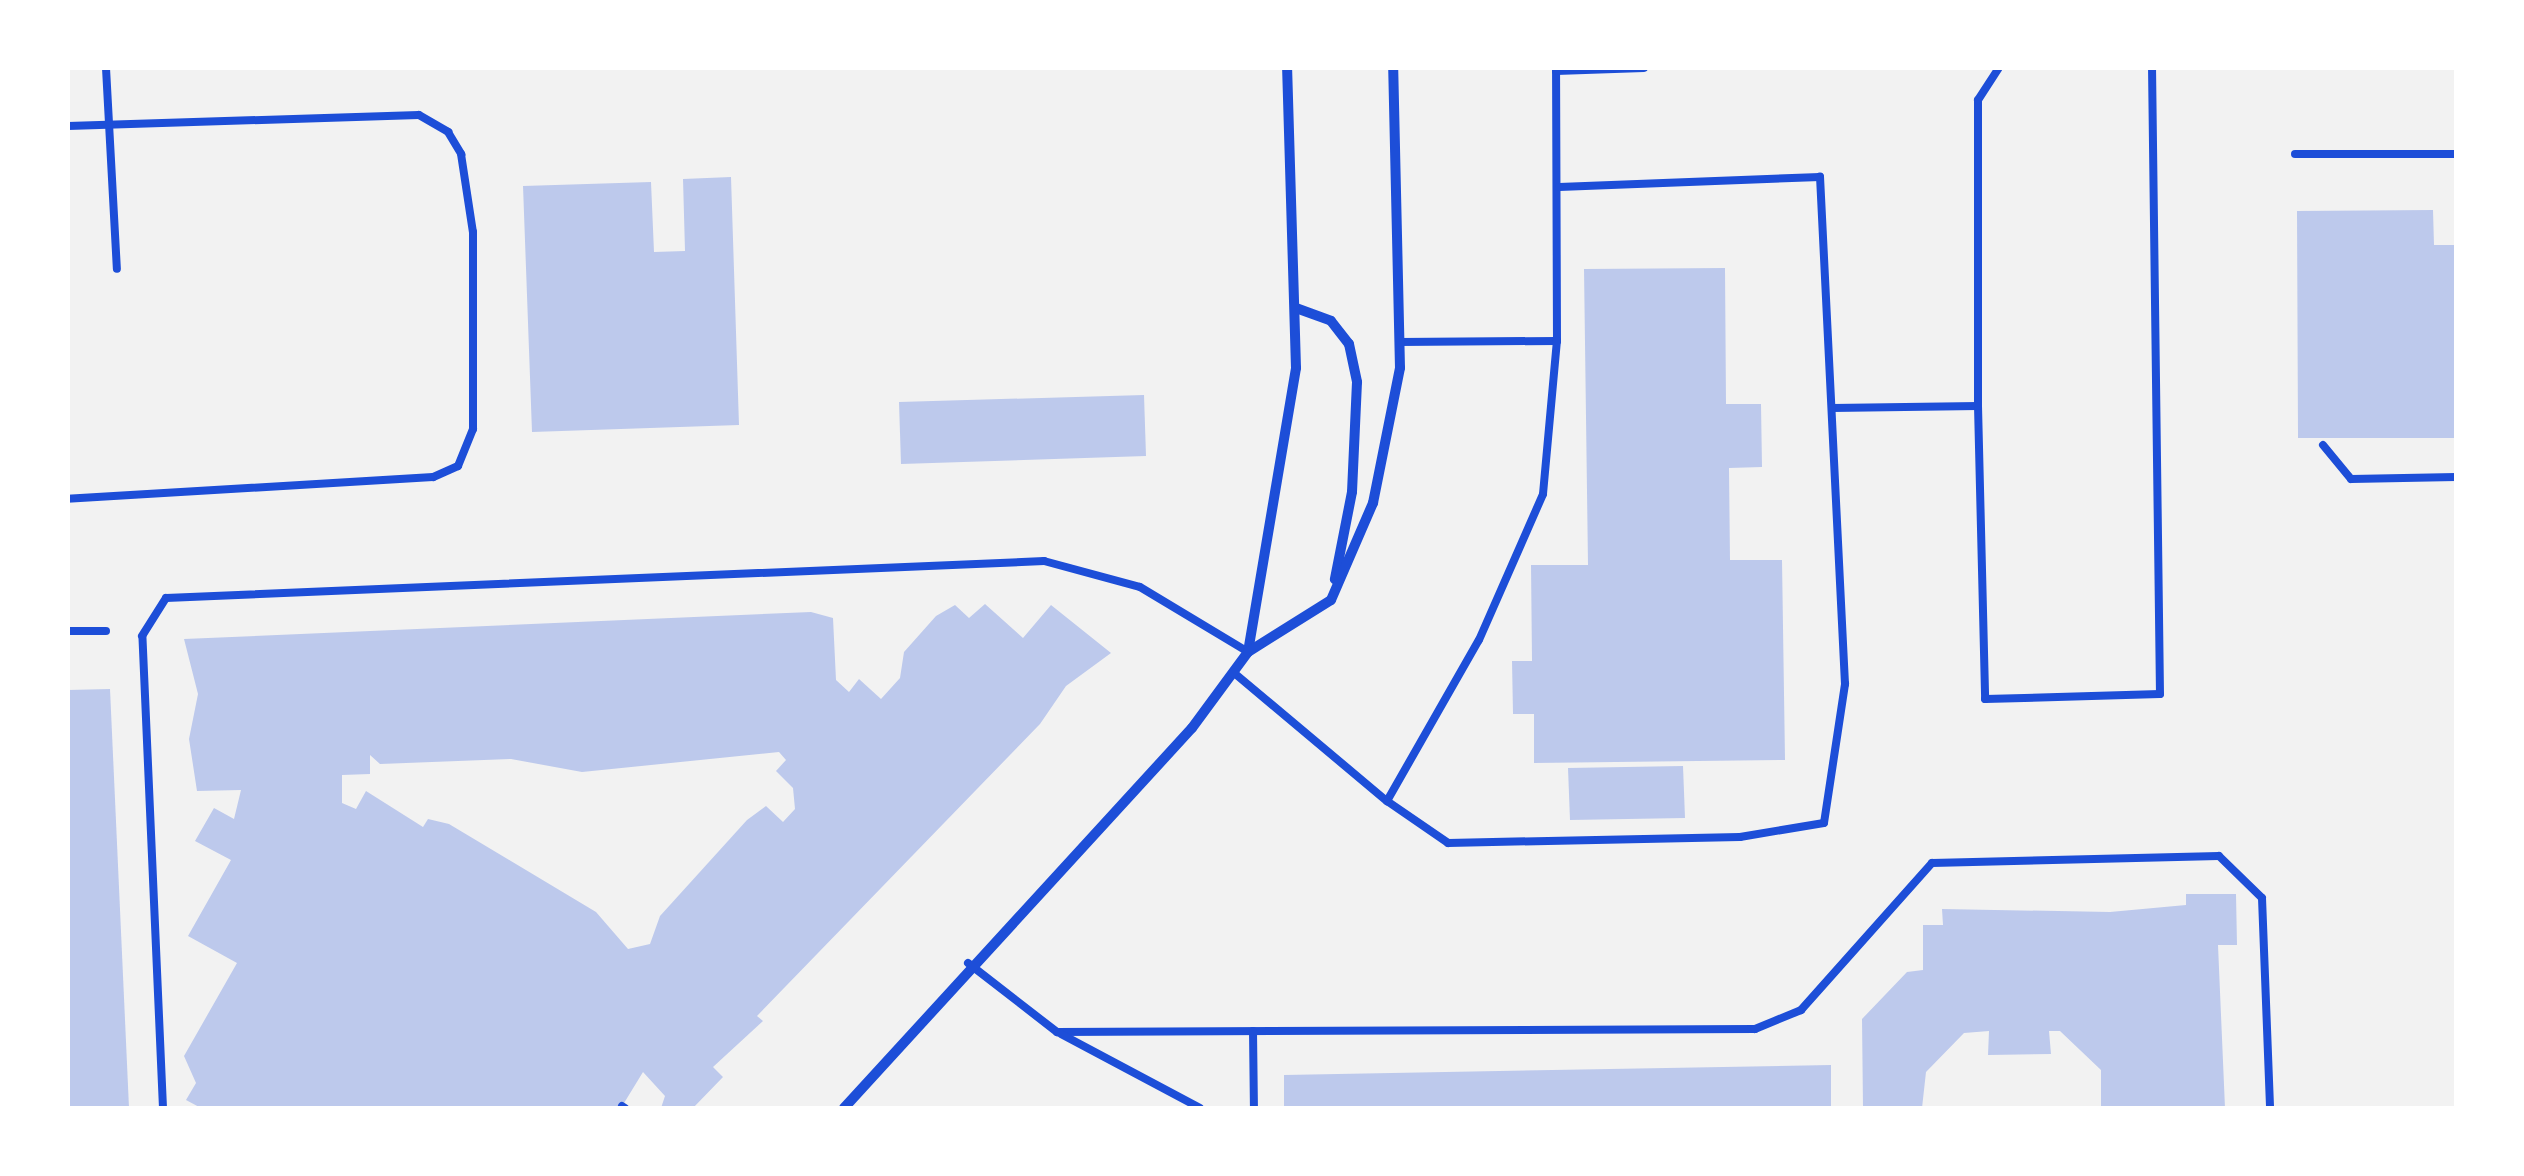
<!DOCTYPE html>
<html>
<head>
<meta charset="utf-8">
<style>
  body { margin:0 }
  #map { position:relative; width:2524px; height:1176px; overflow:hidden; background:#f2f2f2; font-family:"Titillium Web",sans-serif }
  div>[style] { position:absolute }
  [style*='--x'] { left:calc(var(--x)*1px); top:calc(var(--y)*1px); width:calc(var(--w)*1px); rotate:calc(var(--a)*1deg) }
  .building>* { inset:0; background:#bdc9ec }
  .service>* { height:8px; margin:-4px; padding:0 4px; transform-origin:4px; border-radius:4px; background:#1d4ed8 }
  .minor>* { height:10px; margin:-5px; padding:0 5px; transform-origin:5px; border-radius:5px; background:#1d4ed8 }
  span { translate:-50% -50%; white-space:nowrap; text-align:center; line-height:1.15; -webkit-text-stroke:8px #fff; paint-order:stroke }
  .frame { position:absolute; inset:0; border:70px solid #fff; pointer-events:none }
</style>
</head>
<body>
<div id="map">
  <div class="building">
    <i style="clip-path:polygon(731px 177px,739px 425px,532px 432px,523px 186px,651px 182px,654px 252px,685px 251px,683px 179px)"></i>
    <i style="clip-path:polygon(2433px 210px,2434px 245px,2456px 245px,2456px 438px,2298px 438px,2297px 211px)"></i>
    <i style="clip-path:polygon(1725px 268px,1726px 404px,1761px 404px,1762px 467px,1729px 468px,1730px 560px,1782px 560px,1785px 760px,1534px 763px,1534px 714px,1513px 714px,1512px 661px,1532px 661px,1531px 565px,1588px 565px,1584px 269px)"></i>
    <i style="clip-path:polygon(1144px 395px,1146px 456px,901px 464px,899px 402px)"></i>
    <i style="clip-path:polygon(evenodd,985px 604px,1023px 638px,1051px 605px,1111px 653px,1066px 686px,1040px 724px,757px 1016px,763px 1021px,713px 1067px,723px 1077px,693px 1108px,661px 1108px,665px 1096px,643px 1072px,621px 1108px,201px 1108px,186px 1100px,196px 1083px,184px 1056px,237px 963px,188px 936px,231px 860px,195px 841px,214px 808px,234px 819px,241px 790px,197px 791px,189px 739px,198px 694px,184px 639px,811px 612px,833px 618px,836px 680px,849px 692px,859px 679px,881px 699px,900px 678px,904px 652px,936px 616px,955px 605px,969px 618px,985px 604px,779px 752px,786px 760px,776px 771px,793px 788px,795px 809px,783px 822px,766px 806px,747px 820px,660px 916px,650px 944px,628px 949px,596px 912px,449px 824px,428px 819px,423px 827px,366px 791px,356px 809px,342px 803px,342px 775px,370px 774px,370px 755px,380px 764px,511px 759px,582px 772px,779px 752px)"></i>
    <i style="clip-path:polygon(110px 689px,129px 1108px,68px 1108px,68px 690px)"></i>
    <i style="clip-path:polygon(1683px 766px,1685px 818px,1570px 820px,1568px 768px)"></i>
    <i style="clip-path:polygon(2186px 894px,2236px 894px,2237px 945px,2218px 945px,2225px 1108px,2101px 1108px,2101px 1070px,2060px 1031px,2049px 1031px,2051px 1054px,1988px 1055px,1989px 1031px,1964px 1033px,1926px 1072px,1922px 1108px,1863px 1108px,1862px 1019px,1907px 972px,1923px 970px,1923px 925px,1943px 925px,1942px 909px,2110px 912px,2186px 905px)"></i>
    <i style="clip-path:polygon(1831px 1065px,1831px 1108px,1284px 1108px,1284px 1075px)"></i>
  </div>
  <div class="service">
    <i style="--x:106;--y:68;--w:201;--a:86.9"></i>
    <i style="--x:68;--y:126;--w:351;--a:-1.8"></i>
    <i style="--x:419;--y:115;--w:34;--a:30"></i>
    <i style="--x:448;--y:132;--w:26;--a:59"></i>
    <i style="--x:461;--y:154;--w:79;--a:81.3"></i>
    <i style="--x:473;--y:232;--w:197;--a:90"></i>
    <i style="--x:473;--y:429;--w:40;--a:112"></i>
    <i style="--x:458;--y:466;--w:27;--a:156"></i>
    <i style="--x:433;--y:477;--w:366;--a:176.6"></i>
    <i style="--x:2295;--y:154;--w:161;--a:0"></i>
    <i style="--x:1399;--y:342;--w:158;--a:-0.4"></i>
    <i style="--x:1557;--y:341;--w:270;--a:-90.2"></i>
    <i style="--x:1556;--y:71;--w:88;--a:-2"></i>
    <i style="--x:1978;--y:406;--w:293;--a:88.6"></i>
    <i style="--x:1985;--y:699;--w:175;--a:-1.6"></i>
    <i style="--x:2160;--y:694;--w:626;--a:-90.73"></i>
    <i style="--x:1832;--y:408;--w:146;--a:-0.8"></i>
    <i style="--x:1978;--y:406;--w:306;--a:-90"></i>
    <i style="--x:1978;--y:100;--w:38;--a:-57"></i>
    <i style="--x:2323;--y:445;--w:44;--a:50.5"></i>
    <i style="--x:2351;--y:479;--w:105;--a:-1.1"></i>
    <i style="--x:68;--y:631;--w:38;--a:0"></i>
    <i style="--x:1233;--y:672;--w:201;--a:40"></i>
    <i style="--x:1387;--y:801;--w:185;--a:-60.3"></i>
    <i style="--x:1479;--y:640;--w:159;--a:-66.3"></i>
    <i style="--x:1543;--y:494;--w:154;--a:-84.8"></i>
    <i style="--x:1387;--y:801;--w:74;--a:34.5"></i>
    <i style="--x:1448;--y:843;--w:292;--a:-1.2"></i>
    <i style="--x:1740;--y:837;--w:85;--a:-9.5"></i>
    <i style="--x:1824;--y:823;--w:141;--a:-81.4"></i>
    <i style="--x:1845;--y:684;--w:508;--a:-92.82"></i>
    <i style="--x:1820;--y:177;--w:261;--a:177.8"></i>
    <i style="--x:968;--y:963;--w:113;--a:37.8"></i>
    <i style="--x:1057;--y:1032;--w:698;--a:-0.25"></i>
    <i style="--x:1755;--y:1029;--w:50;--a:-22.4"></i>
    <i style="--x:1801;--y:1010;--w:197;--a:-48.3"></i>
    <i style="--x:1932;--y:863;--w:287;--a:-1.4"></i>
    <i style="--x:2219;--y:856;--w:60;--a:44.3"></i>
    <i style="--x:2262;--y:898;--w:210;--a:87.8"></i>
    <i style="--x:1253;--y:1031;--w:77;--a:89.3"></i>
    <i style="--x:1061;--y:1034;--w:157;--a:28"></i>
    <i style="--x:622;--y:1106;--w:4;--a:34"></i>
    <i style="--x:163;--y:1108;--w:472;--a:-92.5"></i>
    <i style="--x:142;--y:636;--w:45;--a:-57.7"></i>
    <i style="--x:166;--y:598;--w:879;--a:-2.41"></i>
    <i style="--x:1044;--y:561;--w:99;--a:15.2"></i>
    <i style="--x:1140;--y:587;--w:126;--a:31"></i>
  </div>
  <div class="minor">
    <i style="--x:1296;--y:308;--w:37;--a:20"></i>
    <i style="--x:1331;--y:321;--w:29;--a:52"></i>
    <i style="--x:1349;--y:344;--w:39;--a:78"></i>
    <i style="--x:1357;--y:382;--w:110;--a:92.6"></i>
    <i style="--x:1352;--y:492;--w:89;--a:101.1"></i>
    <i style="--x:1248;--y:652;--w:288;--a:-80.4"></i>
    <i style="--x:1296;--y:368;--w:300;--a:-91.7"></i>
    <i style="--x:844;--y:1108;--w:515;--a:-47.52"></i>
    <i style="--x:1192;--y:728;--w:94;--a:-53.6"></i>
    <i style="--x:1248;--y:652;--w:98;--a:-32.1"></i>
    <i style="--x:1331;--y:600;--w:106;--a:-66.6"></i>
    <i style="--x:1373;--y:503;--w:138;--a:-78.7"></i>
    <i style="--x:1400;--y:368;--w:300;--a:-91.3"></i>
  </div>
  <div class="frame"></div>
</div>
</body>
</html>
